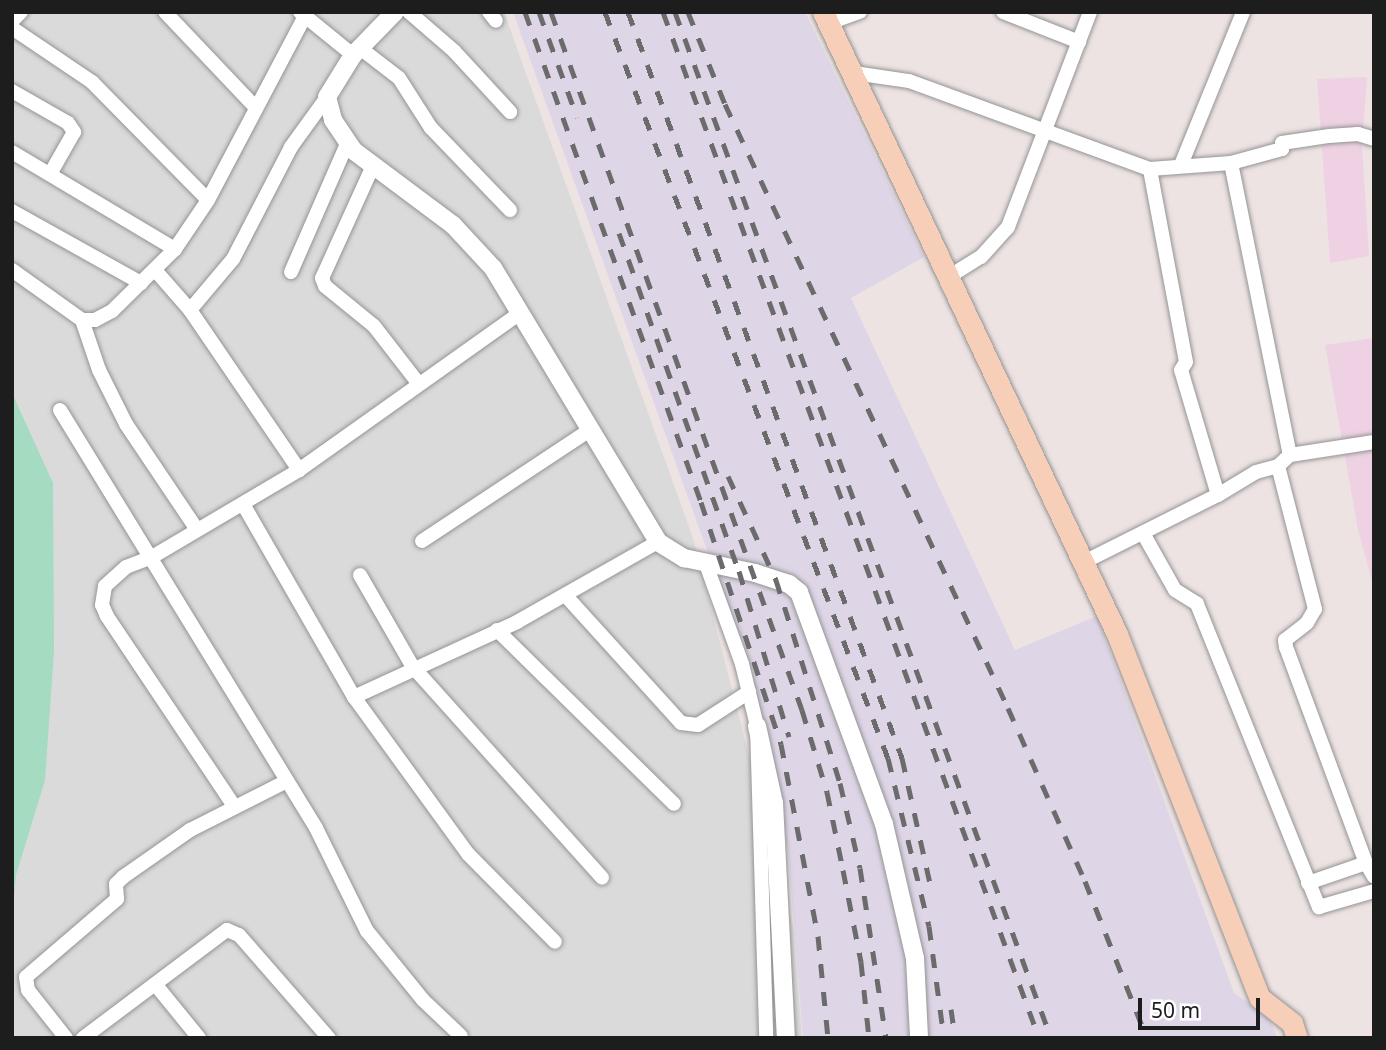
<!DOCTYPE html>
<html>
<head>
<meta charset="utf-8">
<style>
  body { margin:0 }
  #map { position:relative; width:1386px; height:1050px; overflow:hidden; background:#eee3e3; font-family:"Noto Sans",sans-serif }
  div>[style] { position:absolute }
  [style*='--x'] { left:calc(var(--x)*1px); top:calc(var(--y)*1px); width:calc(var(--w)*1px); rotate:calc(var(--a)*1deg) }
  .residential>* { inset:0; background:#dbdada }
  .commercial>* { inset:0; background:#eed2e4 }
  .industrial>* { inset:0; background:#ded5e7 }
  .water>* { inset:0; background:#a4dbc1 }
  .roads { filter:drop-shadow(0 0 2px #949494) drop-shadow(0 0 2px #949494) }
  .minor>* { height:14px; margin:-7px; padding:0 7px; transform-origin:7px; border-radius:7px; background:#fff }
  .tertiary>* { height:18px; margin:-9px; padding:0 9px; transform-origin:9px; border-radius:9px; background:#fff }
  .secondary>* { height:21px; margin:-10.5px; padding:0 10.5px; transform-origin:10.5px; border-radius:10.5px; background:#f7ceb7 }
  .rail>* { height:5px; margin-top:-2.5px; transform-origin:0; background:repeating-linear-gradient(90deg,#6b6b6b 0 14px,transparent 0 28px) }
  span { translate:-50% -50%; white-space:nowrap; text-align:center; line-height:1.15; -webkit-text-stroke:5px #fff; paint-order:stroke }
  .frame { position:absolute; inset:0; border:14px solid #1d1d1d; pointer-events:none }
  .scale { position:absolute; left:1138px; top:998px; width:122px; height:32px; box-sizing:border-box; border:4px solid #1d1d1d; border-top:0; padding-left:9px; font-size:21px; line-height:24px; white-space:nowrap; color:#1d1d1d; -webkit-text-stroke:5px #fff; paint-order:stroke }
</style>
</head>
<body>
<div id="map">
  <div class="residential">
    <i style="clip-path:polygon(12px 12px,504px 12px,693px 538px,794px 930px,802px 1038px,12px 1038px)"></i>
  </div>
  <div class="commercial">
    <i style="clip-path:polygon(1367px 77px,1362px 145px,1369px 256px,1330px 263px,1317px 79px)"></i>
    <i style="clip-path:polygon(1374px 338px,1374px 588px,1358px 530px,1325px 345px)"></i>
  </div>
  <div class="industrial">
    <i style="clip-path:polygon(513px 12px,805px 12px,924px 257px,851px 298px,1015px 650px,1097px 616px,1234px 993px,1269px 1017px,1277px 1038px,803px 1038px,788px 851px,762px 717px,707px 550px)"></i>
  </div>
  <div class="water">
    <i style="clip-path:polygon(12px 393px,53px 483px,54px 651px,45px 780px,16px 875px,12px 918px)"></i>
  </div>
  <div class="roads">
    <div class="minor">
      <i style="--x:165;--y:12;--w:132;--a:46.5"></i>
      <i style="--x:300;--y:12;--w:68;--a:39.1"></i>
      <i style="--x:409;--y:12;--w:60;--a:40.9"></i>
      <i style="--x:454;--y:51;--w:83;--a:47.4"></i>
      <i style="--x:489;--y:12;--w:11;--a:52"></i>
      <i style="--x:1003;--y:12;--w:82;--a:21.5"></i>
      <i style="--x:12;--y:21;--w:13;--a:-45"></i>
      <i style="--x:829;--y:23;--w:33;--a:-20"></i>
      <i style="--x:12;--y:28;--w:97;--a:34"></i>
      <i style="--x:92;--y:82;--w:165;--a:45.5"></i>
      <i style="--x:360;--y:48;--w:49;--a:37.6"></i>
      <i style="--x:399;--y:78;--w:59;--a:57.4"></i>
      <i style="--x:431;--y:128;--w:114;--a:46.1"></i>
      <i style="--x:854;--y:73;--w:56;--a:8.3"></i>
      <i style="--x:909;--y:81;--w:257;--a:20.1"></i>
      <i style="--x:1150;--y:169;--w:81;--a:-4.2"></i>
      <i style="--x:1231;--y:163;--w:53;--a:-15.4"></i>
      <i style="--x:1282;--y:149;--w:6;--a:-90"></i>
      <i style="--x:1282;--y:143;--w:48;--a:-8.5"></i>
      <i style="--x:1329;--y:136;--w:29;--a:-4"></i>
      <i style="--x:1358;--y:134;--w:17;--a:17"></i>
      <i style="--x:12;--y:91;--w:64;--a:29.7"></i>
      <i style="--x:68;--y:123;--w:11;--a:56"></i>
      <i style="--x:74;--y:132;--w:48;--a:119.7"></i>
      <i style="--x:12;--y:152;--w:190;--a:30.8"></i>
      <i style="--x:1231;--y:163;--w:298;--a:78.6"></i>
      <i style="--x:1181;--y:165;--w:165;--a:-67.9"></i>
      <i style="--x:372;--y:168;--w:121;--a:114.4"></i>
      <i style="--x:322;--y:278;--w:9;--a:69"></i>
      <i style="--x:325;--y:286;--w:63;--a:39.2"></i>
      <i style="--x:374;--y:326;--w:73;--a:52.2"></i>
      <i style="--x:12;--y:211;--w:148;--a:29.2"></i>
      <i style="--x:12;--y:270;--w:86;--a:35.5"></i>
      <i style="--x:82;--y:320;--w:13;--a:0"></i>
      <i style="--x:95;--y:320;--w:19;--a:-28"></i>
      <i style="--x:112;--y:311;--w:88;--a:-44.5"></i>
      <i style="--x:175;--y:249;--w:59;--a:-56"></i>
      <i style="--x:208;--y:200;--w:212;--a:-62.2"></i>
      <i style="--x:155;--y:270;--w:53;--a:48.8"></i>
      <i style="--x:190;--y:310;--w:194;--a:55.7"></i>
      <i style="--x:291;--y:272;--w:140;--a:-66.4"></i>
      <i style="--x:950;--y:276;--w:36;--a:-32"></i>
      <i style="--x:981;--y:257;--w:40;--a:-48"></i>
      <i style="--x:1008;--y:227;--w:230;--a:-69.1"></i>
      <i style="--x:190;--y:310;--w:67;--a:-49.9"></i>
      <i style="--x:233;--y:259;--w:126;--a:-62.6"></i>
      <i style="--x:291;--y:147;--w:62;--a:-54.2"></i>
      <i style="--x:82;--y:320;--w:53;--a:71.2"></i>
      <i style="--x:99;--y:370;--w:60;--a:63.4"></i>
      <i style="--x:126;--y:424;--w:125;--a:56.1"></i>
      <i style="--x:60;--y:410;--w:490;--a:58.5"></i>
      <i style="--x:316;--y:828;--w:115;--a:63.7"></i>
      <i style="--x:367;--y:931;--w:89;--a:50.9"></i>
      <i style="--x:423;--y:1000;--w:52;--a:43.5"></i>
      <i style="--x:1278;--y:466;--w:148;--a:75.5"></i>
      <i style="--x:1315;--y:609;--w:16;--a:120"></i>
      <i style="--x:1307;--y:623;--w:28;--a:142"></i>
      <i style="--x:1285;--y:640;--w:7;--a:82"></i>
      <i style="--x:1286;--y:647;--w:230;--a:69.7"></i>
      <i style="--x:1218;--y:495;--w:44;--a:-31.2"></i>
      <i style="--x:1256;--y:472;--w:23;--a:-15"></i>
      <i style="--x:1278;--y:466;--w:16;--a:-43"></i>
      <i style="--x:1290;--y:455;--w:85;--a:-8.8"></i>
      <i style="--x:243;--y:504;--w:223;--a:60.1"></i>
      <i style="--x:354;--y:697;--w:195;--a:54"></i>
      <i style="--x:469;--y:855;--w:122;--a:45.3"></i>
      <i style="--x:1144;--y:535;--w:63;--a:60.6"></i>
      <i style="--x:1175;--y:590;--w:26;--a:32"></i>
      <i style="--x:1197;--y:604;--w:327;--a:68.1"></i>
      <i style="--x:1319;--y:907;--w:57;--a:-16.2"></i>
      <i style="--x:422;--y:541;--w:201;--a:-33.5"></i>
      <i style="--x:1084;--y:562;--w:150;--a:-26.6"></i>
      <i style="--x:1218;--y:495;--w:130;--a:-106.5"></i>
      <i style="--x:1181;--y:370;--w:9;--a:-58"></i>
      <i style="--x:1186;--y:362;--w:196;--a:-100.6"></i>
      <i style="--x:706;--y:564;--w:106;--a:70.2"></i>
      <i style="--x:742;--y:664;--w:64;--a:76.4"></i>
      <i style="--x:757;--y:726;--w:312;--a:88.3"></i>
      <i style="--x:360;--y:575;--w:106;--a:60.1"></i>
      <i style="--x:413;--y:667;--w:283;--a:48.1"></i>
      <i style="--x:566;--y:596;--w:171;--a:47.8"></i>
      <i style="--x:681;--y:723;--w:17;--a:7"></i>
      <i style="--x:698;--y:725;--w:61;--a:-32.9"></i>
      <i style="--x:497;--y:630;--w:248;--a:44.5"></i>
      <i style="--x:354;--y:697;--w:179;--a:-24.7"></i>
      <i style="--x:517;--y:622;--w:162;--a:-29.6"></i>
      <i style="--x:234;--y:806;--w:229;--a:-123.8"></i>
      <i style="--x:107;--y:616;--w:12;--a:-114"></i>
      <i style="--x:102;--y:605;--w:19;--a:-81"></i>
      <i style="--x:105;--y:586;--w:28;--a:-42"></i>
      <i style="--x:126;--y:567;--w:28;--a:-21"></i>
      <i style="--x:152;--y:557;--w:171;--a:-30.6"></i>
      <i style="--x:299;--y:470;--w:272;--a:-35.4"></i>
      <i style="--x:1308;--y:883;--w:61;--a:-19"></i>
      <i style="--x:1366;--y:863;--w:16;--a:60"></i>
      <i style="--x:155;--y:984;--w:70;--a:50.8"></i>
      <i style="--x:66;--y:1038;--w:61;--a:-128.4"></i>
      <i style="--x:28;--y:990;--w:13;--a:-99"></i>
      <i style="--x:26;--y:977;--w:120;--a:-40.6"></i>
      <i style="--x:117;--y:899;--w:15;--a:-94"></i>
      <i style="--x:116;--y:884;--w:10;--a:-45"></i>
      <i style="--x:123;--y:877;--w:82;--a:-35"></i>
      <i style="--x:190;--y:830;--w:106;--a:-26.8"></i>
      <i style="--x:83;--y:1038;--w:180;--a:-36.9"></i>
      <i style="--x:227;--y:930;--w:13;--a:23"></i>
      <i style="--x:239;--y:935;--w:137;--a:48.9"></i>
    </div>
    <div class="tertiary">
      <i style="--x:395;--y:12;--w:60;--a:134.3"></i>
      <i style="--x:353;--y:55;--w:49;--a:121.8"></i>
      <i style="--x:327;--y:97;--w:24;--a:75"></i>
      <i style="--x:333;--y:120;--w:37;--a:56"></i>
      <i style="--x:354;--y:151;--w:124;--a:36.8"></i>
      <i style="--x:453;--y:225;--w:59;--a:47.1"></i>
      <i style="--x:493;--y:268;--w:320;--a:58.9"></i>
      <i style="--x:658;--y:542;--w:31;--a:32"></i>
      <i style="--x:684;--y:558;--w:73;--a:11.9"></i>
      <i style="--x:755;--y:573;--w:36;--a:18"></i>
      <i style="--x:789;--y:584;--w:13;--a:39"></i>
      <i style="--x:799;--y:592;--w:247;--a:69.9"></i>
      <i style="--x:884;--y:824;--w:138;--a:77"></i>
      <i style="--x:915;--y:958;--w:80;--a:87.1"></i>
      <i style="--x:757;--y:726;--w:79;--a:77.6"></i>
      <i style="--x:774;--y:803;--w:235;--a:87.1"></i>
    </div>
    <div class="secondary">
      <i style="--x:823;--y:12;--w:688;--a:64.7"></i>
      <i style="--x:1117;--y:634;--w:391;--a:68.6"></i>
      <i style="--x:1260;--y:998;--w:41;--a:38"></i>
      <i style="--x:1292;--y:1023;--w:16;--a:72"></i>
    </div>
  </div>
  <div class="rail">
    <i style="--x:525;--y:12;--w:521;--a:70.24"></i>
    <i style="--x:701;--y:502;--w:255;--a:71.7"></i>
    <i style="--x:781;--y:744;--w:196;--a:79.1"></i>
    <i style="--x:818;--y:936;--w:102;--a:84.4"></i>
    <i style="--x:539;--y:12;--w:112;--a:70.1"></i>
    <i style="--x:551;--y:12;--w:742;--a:70.22"></i>
    <i style="--x:802;--y:710;--w:86;--a:73"></i>
    <i style="--x:827;--y:792;--w:80;--a:78.4"></i>
    <i style="--x:843;--y:870;--w:94;--a:78.9"></i>
    <i style="--x:861;--y:962;--w:76;--a:84"></i>
    <i style="--x:605;--y:12;--w:798;--a:69.23"></i>
    <i style="--x:888;--y:758;--w:173;--a:76.3"></i>
    <i style="--x:929;--y:926;--w:113;--a:82.4"></i>
    <i style="--x:628;--y:12;--w:795;--a:69.83"></i>
    <i style="--x:902;--y:758;--w:133;--a:77.4"></i>
    <i style="--x:663;--y:12;--w:1093;--a:69.87"></i>
    <i style="--x:675;--y:12;--w:1093;--a:69.87"></i>
    <i style="--x:688;--y:12;--w:99;--a:68.1"></i>
    <i style="--x:725;--y:104;--w:667;--a:64.89"></i>
    <i style="--x:1008;--y:708;--w:189;--a:66"></i>
    <i style="--x:1085;--y:881;--w:169;--a:68.5"></i>
    <i style="--x:619;--y:233;--w:359;--a:70.5"></i>
    <i style="--x:739;--y:571;--w:173;--a:73.2"></i>
    <i style="--x:728;--y:476;--w:115;--a:65.2"></i>
    <i style="--x:776;--y:580;--w:213;--a:72.5"></i>
    <i style="--x:840;--y:783;--w:87;--a:76.8"></i>
    <i style="--x:860;--y:868;--w:172;--a:81.3"></i>
    <i style="--x:951;--y:1009;--w:29;--a:82"></i>
  </div>
  <div class="frame"></div>
  <div class="scale">50 m</div>
</div>
</body>
</html>
